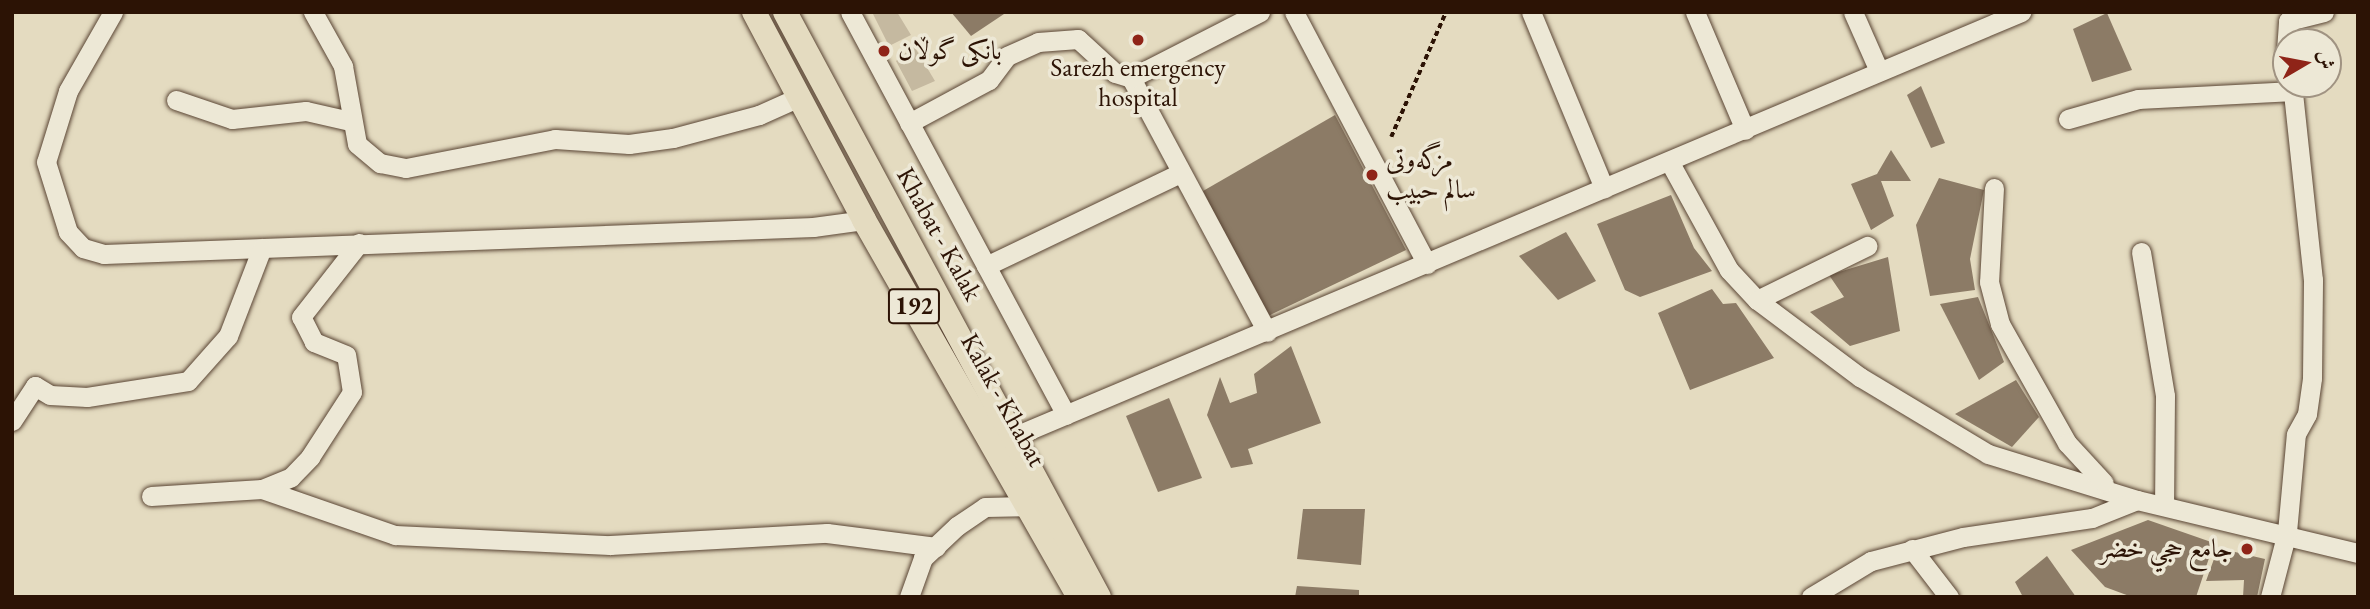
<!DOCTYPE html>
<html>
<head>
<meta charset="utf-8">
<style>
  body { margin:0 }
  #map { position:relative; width:2370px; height:609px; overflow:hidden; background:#e4dbc0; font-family:"EB Garamond",Amiri,serif }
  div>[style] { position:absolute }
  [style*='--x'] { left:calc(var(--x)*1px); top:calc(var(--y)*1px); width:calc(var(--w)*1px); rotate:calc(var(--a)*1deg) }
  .green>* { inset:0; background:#c5b9a0 }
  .building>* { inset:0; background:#8c7b66 }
  .path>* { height:3.5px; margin-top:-1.75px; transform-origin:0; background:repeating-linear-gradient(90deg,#2c1305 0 5px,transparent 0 8.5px) }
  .roads { filter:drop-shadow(0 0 2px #5a4534) drop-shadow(0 0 2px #5a4534) }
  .minor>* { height:19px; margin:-9.5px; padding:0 9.5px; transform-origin:9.5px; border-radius:9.5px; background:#ede8d6 }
  .major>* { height:24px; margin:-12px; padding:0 12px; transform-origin:12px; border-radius:12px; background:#e4dbc0 }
  .dots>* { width:19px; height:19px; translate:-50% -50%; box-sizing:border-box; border:4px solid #ede8d6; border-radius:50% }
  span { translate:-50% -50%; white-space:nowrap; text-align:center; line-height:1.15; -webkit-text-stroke:7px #ede8d6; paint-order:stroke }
  .shield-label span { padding:2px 5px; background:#ede8d6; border:2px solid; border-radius:5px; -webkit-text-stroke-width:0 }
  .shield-label { font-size:24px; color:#2c1305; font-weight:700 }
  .poi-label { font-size:26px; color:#2c1305 }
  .left { translate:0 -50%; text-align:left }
  .right { translate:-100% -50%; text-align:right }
  .street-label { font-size:26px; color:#2c1305 }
  .frame { position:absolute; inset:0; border:14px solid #2c1305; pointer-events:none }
  .north { position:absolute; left:2272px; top:28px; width:70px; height:70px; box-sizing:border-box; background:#ede8d6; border:2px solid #a09382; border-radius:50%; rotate:80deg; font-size:19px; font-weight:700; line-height:28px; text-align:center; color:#2c1305 }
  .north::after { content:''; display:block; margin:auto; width:24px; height:32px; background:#8f2418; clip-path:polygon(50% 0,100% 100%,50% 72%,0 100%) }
</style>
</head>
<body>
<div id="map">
  <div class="green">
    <i style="clip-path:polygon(872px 12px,897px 12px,911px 35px,889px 46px)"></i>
    <i style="clip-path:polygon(914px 46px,935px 81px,912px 91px,896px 61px)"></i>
  </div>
  <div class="building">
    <i style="clip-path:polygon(951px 12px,1007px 12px,971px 36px)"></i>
    <i style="clip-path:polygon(2107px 13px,2132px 70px,2092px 82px,2073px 29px)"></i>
    <i style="clip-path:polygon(1921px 86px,1945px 143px,1931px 148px,1907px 95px)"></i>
    <i style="clip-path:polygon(1335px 115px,1406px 250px,1266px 317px,1203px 191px)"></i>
    <i style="clip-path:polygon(1891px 150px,1911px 181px,1881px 181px,1894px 216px,1871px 230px,1851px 184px,1877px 174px)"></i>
    <i style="clip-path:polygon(1939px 178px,1984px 190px,1970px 259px,1975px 290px,1930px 296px,1916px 225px)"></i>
    <i style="clip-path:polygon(1671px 195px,1694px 248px,1712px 271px,1640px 297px,1625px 290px,1597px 224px)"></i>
    <i style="clip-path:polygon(1566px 232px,1596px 281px,1558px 300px,1519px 256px)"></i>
    <i style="clip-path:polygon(1888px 257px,1900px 331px,1850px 346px,1810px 312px,1844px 297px,1829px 275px)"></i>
    <i style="clip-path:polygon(1712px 289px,1723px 304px,1736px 303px,1774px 358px,1690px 390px,1658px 313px)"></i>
    <i style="clip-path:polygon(1978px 297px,2004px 362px,1979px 380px,1940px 304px)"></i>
    <i style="clip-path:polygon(1291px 346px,1321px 423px,1248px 449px,1253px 464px,1231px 468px,1207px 415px,1220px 377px,1230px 403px,1257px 393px,1254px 374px)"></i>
    <i style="clip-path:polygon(2016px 380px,2039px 417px,2012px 447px,1955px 414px)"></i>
    <i style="clip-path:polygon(1169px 398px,1202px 478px,1158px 492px,1126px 416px)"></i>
    <i style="clip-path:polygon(1303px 509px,1365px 509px,1361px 565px,1297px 559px)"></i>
    <i style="clip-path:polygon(2148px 520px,2214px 543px,2196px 597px,2132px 597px,2105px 587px,2071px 550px)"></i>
    <i style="clip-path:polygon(2218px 548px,2265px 559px,2257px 597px,2243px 597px,2244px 580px,2206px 581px)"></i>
    <i style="clip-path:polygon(2047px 556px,2076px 597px,2023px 597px,2015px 582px)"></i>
    <i style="clip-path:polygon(1297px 586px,1359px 590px,1359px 597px,1295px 597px)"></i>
  </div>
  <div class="path">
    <i style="--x:1391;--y:137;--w:137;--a:-66.3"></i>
  </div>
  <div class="roads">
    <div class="minor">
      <i style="--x:113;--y:12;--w:91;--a:119.7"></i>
      <i style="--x:68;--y:91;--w:74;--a:107.2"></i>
      <i style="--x:46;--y:162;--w:73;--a:72.6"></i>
      <i style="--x:68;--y:232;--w:22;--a:47"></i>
      <i style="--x:83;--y:248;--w:22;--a:16"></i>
      <i style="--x:104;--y:254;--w:710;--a:-2.18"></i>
      <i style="--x:813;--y:227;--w:51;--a:-7.8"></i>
      <i style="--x:313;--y:12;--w:62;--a:60.9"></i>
      <i style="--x:343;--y:66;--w:79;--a:79.8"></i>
      <i style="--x:357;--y:144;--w:30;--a:40"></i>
      <i style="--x:380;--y:163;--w:26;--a:11"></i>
      <i style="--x:406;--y:168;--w:152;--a:-11"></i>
      <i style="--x:555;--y:139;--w:74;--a:3.9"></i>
      <i style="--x:629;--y:144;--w:44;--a:-7.8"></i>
      <i style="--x:673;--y:138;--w:89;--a:-15"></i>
      <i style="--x:759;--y:115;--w:44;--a:-24.2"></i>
      <i style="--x:850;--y:12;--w:457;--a:61.8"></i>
      <i style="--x:1294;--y:12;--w:285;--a:62.2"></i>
      <i style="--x:1531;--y:12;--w:191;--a:67.5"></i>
      <i style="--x:1695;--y:12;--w:128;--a:67"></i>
      <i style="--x:1853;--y:12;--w:64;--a:66.2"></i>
      <i style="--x:2286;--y:51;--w:30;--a:-86"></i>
      <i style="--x:2288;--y:21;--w:37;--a:-14"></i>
      <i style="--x:1131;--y:78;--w:288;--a:61.8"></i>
      <i style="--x:176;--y:100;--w:59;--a:18.7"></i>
      <i style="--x:232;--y:119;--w:74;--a:-6.2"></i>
      <i style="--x:306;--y:111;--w:45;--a:12.8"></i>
      <i style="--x:2068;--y:119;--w:73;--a:-15.9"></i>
      <i style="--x:2138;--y:99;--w:156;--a:-2.9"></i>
      <i style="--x:909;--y:123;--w:91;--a:-28.3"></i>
      <i style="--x:989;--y:80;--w:30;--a:-53"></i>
      <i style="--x:1007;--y:56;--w:34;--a:-24"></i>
      <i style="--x:1038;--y:42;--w:40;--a:-4.3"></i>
      <i style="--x:1078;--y:39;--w:50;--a:42.6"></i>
      <i style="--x:1115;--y:73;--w:17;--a:17"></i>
      <i style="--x:1131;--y:78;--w:145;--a:-27.1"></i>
      <i style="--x:1669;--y:161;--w:124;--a:61.2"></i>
      <i style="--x:1729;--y:270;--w:41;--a:47"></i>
      <i style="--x:1757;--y:300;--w:129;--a:36.8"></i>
      <i style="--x:1860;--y:377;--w:149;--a:31"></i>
      <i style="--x:1988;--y:454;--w:156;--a:17.2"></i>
      <i style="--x:1994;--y:188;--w:94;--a:93"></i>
      <i style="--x:1989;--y:282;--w:43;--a:75.3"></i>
      <i style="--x:2000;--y:324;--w:137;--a:60.6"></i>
      <i style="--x:2067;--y:443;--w:54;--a:47.2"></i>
      <i style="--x:2141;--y:252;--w:146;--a:80.5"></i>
      <i style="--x:2165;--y:396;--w:108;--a:90.5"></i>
      <i style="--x:986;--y:266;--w:215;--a:-25.6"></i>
      <i style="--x:1757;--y:300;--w:123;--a:-26.1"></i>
      <i style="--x:12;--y:421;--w:42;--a:-56.7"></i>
      <i style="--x:35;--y:386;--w:17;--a:31"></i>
      <i style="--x:50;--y:395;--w:37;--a:3"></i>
      <i style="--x:87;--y:397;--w:102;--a:-9"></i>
      <i style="--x:188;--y:381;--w:60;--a:-48.4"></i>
      <i style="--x:228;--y:336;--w:94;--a:-68.9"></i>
      <i style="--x:1015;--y:436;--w:1092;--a:-22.85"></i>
      <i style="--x:262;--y:489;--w:31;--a:-22"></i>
      <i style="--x:291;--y:477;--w:28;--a:-46"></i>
      <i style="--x:310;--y:457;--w:77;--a:-57.1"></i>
      <i style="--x:352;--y:392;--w:37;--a:-99"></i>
      <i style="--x:346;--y:355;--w:35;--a:-158"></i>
      <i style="--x:314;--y:342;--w:28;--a:-117"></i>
      <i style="--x:301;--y:317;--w:94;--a:-51.9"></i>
      <i style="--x:151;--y:496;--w:111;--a:-3.6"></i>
      <i style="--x:262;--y:489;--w:141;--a:19.1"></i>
      <i style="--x:395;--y:535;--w:215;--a:2.7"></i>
      <i style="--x:610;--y:545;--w:217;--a:-3.2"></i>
      <i style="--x:827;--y:533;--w:110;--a:7.3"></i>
      <i style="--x:1912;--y:549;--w:61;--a:52.4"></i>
      <i style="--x:909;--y:597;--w:41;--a:-70.3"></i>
      <i style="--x:923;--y:558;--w:47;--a:-43.3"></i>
      <i style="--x:957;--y:526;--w:34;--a:-34"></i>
      <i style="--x:985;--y:507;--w:43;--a:-1.3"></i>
      <i style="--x:1811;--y:597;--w:70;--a:-31"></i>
      <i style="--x:1871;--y:561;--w:95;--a:-14.6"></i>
      <i style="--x:1963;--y:537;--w:130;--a:-8.4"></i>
      <i style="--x:2092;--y:518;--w:48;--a:-21.8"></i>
      <i style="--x:2137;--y:500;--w:227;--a:13.5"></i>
      <i style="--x:2270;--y:597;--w:67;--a:-75.3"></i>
      <i style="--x:2287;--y:532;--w:98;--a:-84.8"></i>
      <i style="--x:2296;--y:434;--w:23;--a:-61"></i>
      <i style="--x:2307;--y:414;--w:36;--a:-82"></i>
      <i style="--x:2312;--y:378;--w:98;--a:-89.4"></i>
      <i style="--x:2313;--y:280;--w:197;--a:-96.1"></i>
    </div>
    <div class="major">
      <i style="--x:754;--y:12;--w:235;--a:62.1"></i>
      <i style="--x:864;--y:220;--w:434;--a:60.3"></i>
      <i style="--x:785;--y:12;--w:664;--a:61.78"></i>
    </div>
  </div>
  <div class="dots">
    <i style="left:1138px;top:40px;background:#8f2418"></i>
    <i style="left:884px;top:51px;background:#8f2418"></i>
    <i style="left:1372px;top:175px;background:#8f2418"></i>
    <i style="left:2247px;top:549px;background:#8f2418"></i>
  </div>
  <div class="shield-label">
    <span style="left:914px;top:306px">192</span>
  </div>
  <div class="poi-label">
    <span class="left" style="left:898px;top:51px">بانکی گوڵان</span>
    <span style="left:1138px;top:83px">Sarezh emergency<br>hospital</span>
    <span class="left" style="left:1386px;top:175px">مزگەوتی<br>سالم حبیب</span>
    <span class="right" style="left:2233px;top:549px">جامع حجي خضر</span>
  </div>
  <div class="street-label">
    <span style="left:939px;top:234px;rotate:61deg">Khabat - Kalak</span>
    <span style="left:1003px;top:400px;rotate:61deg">Kalak - Khabat</span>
  </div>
  <div class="frame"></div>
  <div class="north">ش</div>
</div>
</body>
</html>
